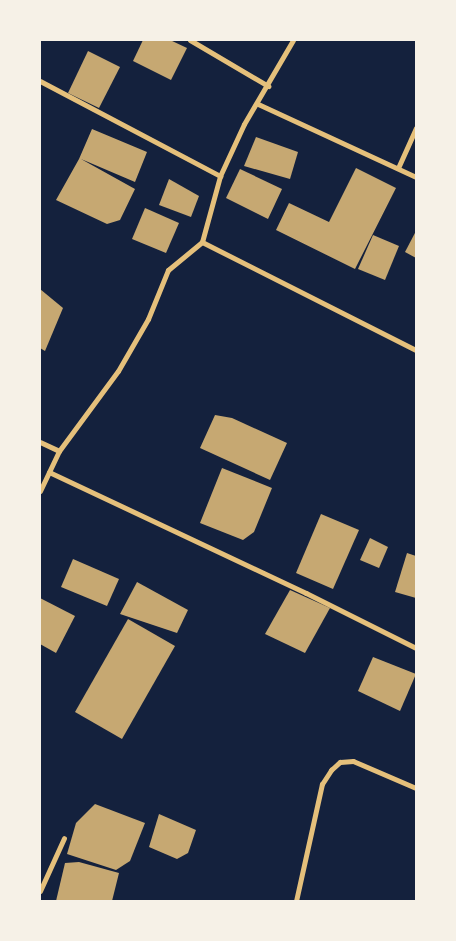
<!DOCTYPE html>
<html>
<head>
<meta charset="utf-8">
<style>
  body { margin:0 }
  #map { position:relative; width:456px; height:941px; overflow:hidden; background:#14213d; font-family:"Roboto Serif",serif }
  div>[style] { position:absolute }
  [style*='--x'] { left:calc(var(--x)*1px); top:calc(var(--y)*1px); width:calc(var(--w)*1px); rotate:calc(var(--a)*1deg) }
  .building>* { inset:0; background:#c6a872 }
  .minor>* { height:5px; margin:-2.5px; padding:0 2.5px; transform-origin:2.5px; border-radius:2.5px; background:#e5c07b }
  span { translate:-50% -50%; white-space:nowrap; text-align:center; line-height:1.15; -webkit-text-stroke:4px #f6f1e7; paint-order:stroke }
  .frame { position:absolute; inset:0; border:41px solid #f6f1e7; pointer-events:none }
</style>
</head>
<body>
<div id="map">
  <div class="building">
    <i style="clip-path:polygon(143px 40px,170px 40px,187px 48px,171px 80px,133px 61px)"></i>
    <i style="clip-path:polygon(88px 51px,120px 67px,99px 108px,68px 93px)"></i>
    <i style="clip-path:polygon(92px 129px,147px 152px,135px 182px,81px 159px,135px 189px,120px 220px,107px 224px,56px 200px,79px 159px)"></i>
    <i style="clip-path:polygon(256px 137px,298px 152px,290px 179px,244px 166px)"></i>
    <i style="clip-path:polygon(356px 168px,396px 188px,355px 269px,276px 230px,289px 203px,329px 222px)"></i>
    <i style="clip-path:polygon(240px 169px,282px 189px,268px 219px,226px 198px)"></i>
    <i style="clip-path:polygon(169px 179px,199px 196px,191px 217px,159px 205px)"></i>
    <i style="clip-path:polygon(145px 208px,179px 223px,166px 253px,132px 239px)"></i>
    <i style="clip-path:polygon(416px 231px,416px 258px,405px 252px)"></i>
    <i style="clip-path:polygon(373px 235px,399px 246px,385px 280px,358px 269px)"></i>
    <i style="clip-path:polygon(40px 289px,63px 308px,45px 351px,40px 348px)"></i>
    <i style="clip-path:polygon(215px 415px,232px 418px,287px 443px,270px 480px,200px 448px)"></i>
    <i style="clip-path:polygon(222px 468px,272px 488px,254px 532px,243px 540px,200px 523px)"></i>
    <i style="clip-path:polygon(321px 514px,359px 530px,333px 589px,296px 573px)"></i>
    <i style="clip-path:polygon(370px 538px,388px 547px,379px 568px,360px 560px)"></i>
    <i style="clip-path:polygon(407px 553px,416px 556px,416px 598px,395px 592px)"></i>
    <i style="clip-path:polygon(73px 559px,119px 579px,107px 606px,61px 587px)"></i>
    <i style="clip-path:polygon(137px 582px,188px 610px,177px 633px,120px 614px)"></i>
    <i style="clip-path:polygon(290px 590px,330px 608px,305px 653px,265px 634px)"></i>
    <i style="clip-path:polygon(40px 598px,75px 616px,56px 653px,40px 644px)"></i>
    <i style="clip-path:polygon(128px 619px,175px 646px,122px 739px,75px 712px)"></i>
    <i style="clip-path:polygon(373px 657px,416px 674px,400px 711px,358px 691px)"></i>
    <i style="clip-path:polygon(95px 804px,145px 823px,130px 861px,116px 870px,67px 854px,76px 823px)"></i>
    <i style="clip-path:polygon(159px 814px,196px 830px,188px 853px,177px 859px,149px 847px)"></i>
    <i style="clip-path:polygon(79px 862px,119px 873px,112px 901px,56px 901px,65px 863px)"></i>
  </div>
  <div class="minor">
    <i style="--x:190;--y:40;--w:91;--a:30.5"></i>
    <i style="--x:40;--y:81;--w:204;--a:27.8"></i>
    <i style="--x:258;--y:104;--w:174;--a:24.8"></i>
    <i style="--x:398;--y:168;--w:44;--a:-65.8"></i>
    <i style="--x:202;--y:242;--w:240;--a:26.8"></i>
    <i style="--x:40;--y:442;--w:21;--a:25"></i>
    <i style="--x:49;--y:472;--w:284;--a:25.2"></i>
    <i style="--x:306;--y:593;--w:123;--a:26.6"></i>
    <i style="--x:40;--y:491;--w:44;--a:-64.6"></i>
    <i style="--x:59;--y:451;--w:99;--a:-53.6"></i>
    <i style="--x:118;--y:371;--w:60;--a:-60"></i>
    <i style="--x:148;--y:319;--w:53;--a:-67.8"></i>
    <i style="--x:168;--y:270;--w:44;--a:-39.5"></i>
    <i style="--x:202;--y:242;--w:68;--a:-74.7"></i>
    <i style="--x:220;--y:176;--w:57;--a:-65.2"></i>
    <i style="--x:244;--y:124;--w:97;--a:-59.7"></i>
    <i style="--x:40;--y:891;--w:58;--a:-65.6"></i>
    <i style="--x:296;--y:901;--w:120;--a:-77.5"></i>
    <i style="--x:322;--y:784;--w:17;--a:-57"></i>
    <i style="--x:331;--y:770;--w:12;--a:-42"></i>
    <i style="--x:340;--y:762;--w:13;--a:-4"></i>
    <i style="--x:353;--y:761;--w:69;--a:23.2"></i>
  </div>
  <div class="frame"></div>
</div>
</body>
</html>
